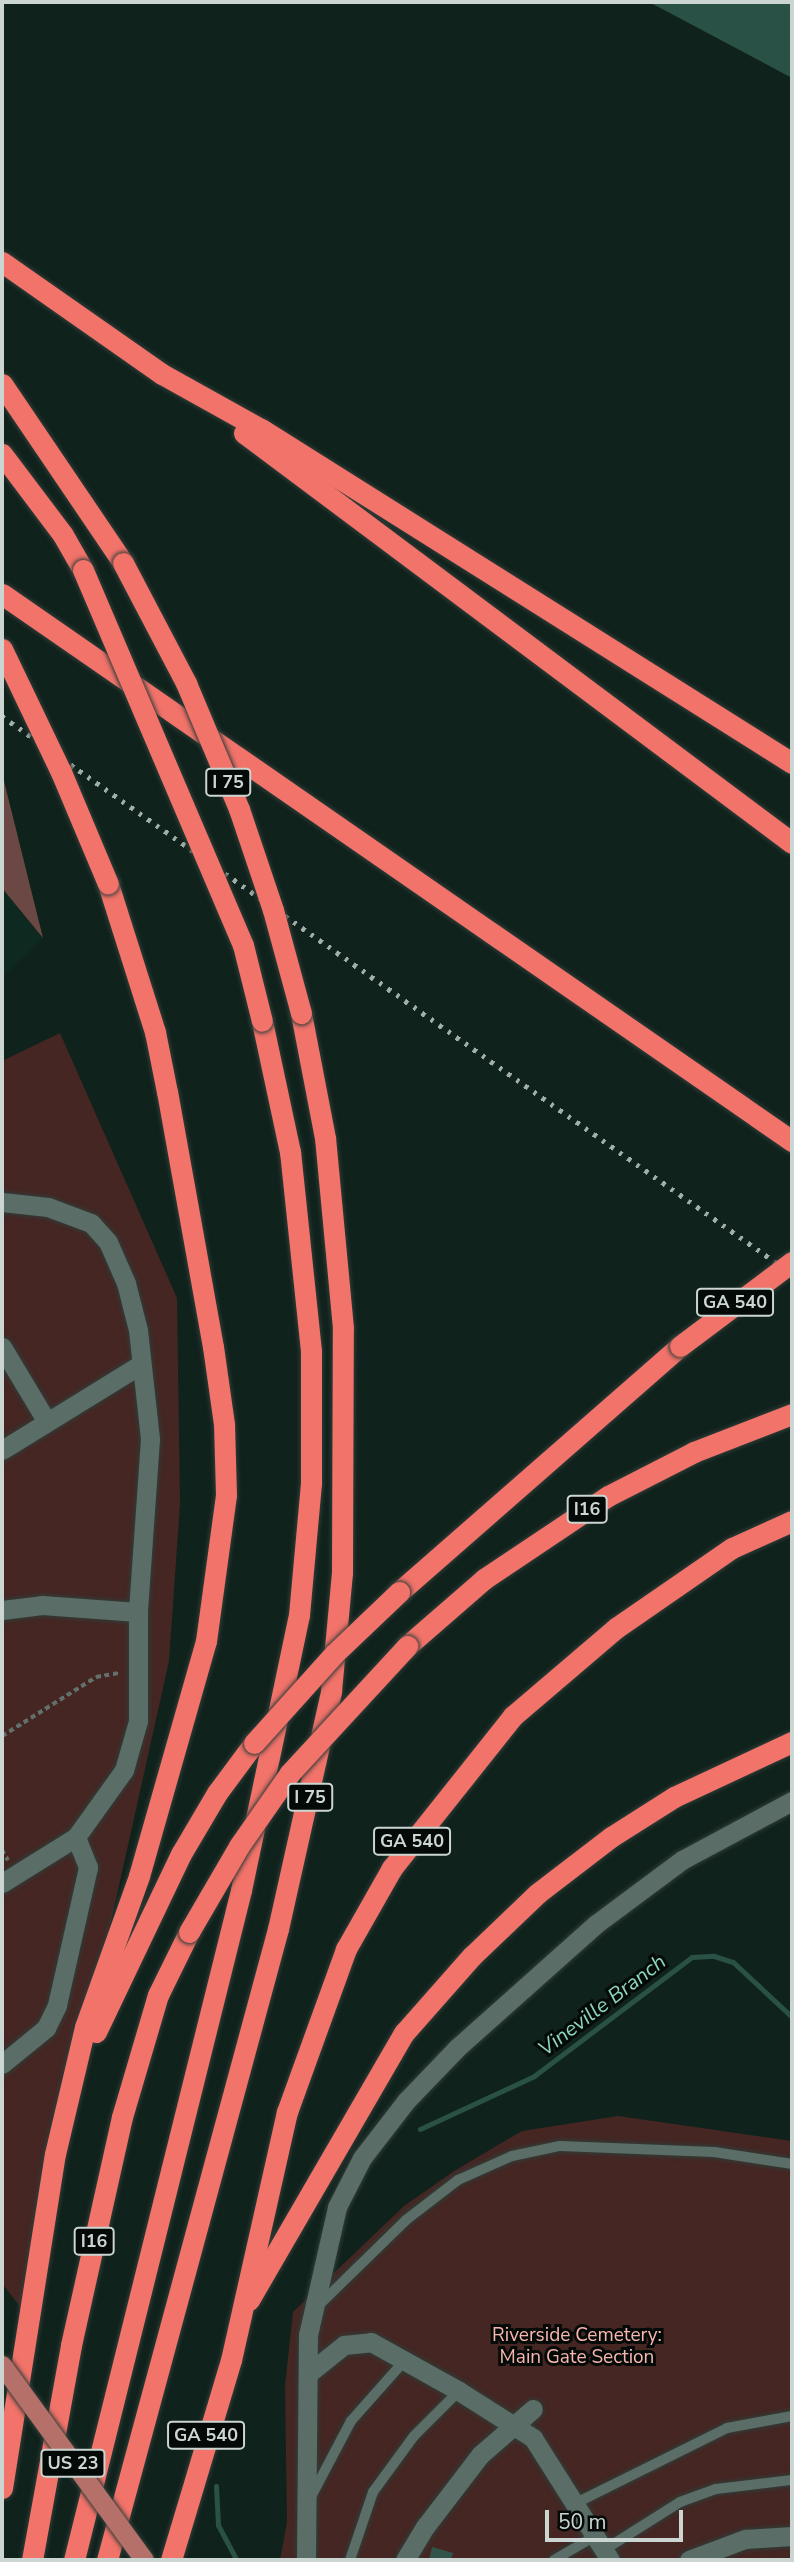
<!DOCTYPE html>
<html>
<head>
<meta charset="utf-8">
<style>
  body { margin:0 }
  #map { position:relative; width:794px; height:2562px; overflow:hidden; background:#10221c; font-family:"Nunito Sans",sans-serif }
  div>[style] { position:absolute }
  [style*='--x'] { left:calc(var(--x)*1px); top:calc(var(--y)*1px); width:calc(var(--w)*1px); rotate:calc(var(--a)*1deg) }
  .built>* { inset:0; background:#0d2920 }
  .green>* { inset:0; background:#452623 }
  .forest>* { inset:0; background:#6c4844 }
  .water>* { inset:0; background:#2a5145 }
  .stream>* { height:5px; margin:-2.5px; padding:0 2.5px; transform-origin:2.5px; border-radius:2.5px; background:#2a5145 }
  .building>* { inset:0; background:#31554a }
  .path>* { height:3.5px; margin-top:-1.75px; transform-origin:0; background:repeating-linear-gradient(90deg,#61706b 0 5px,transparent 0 8.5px) }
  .roads { filter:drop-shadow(0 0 2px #313c38) drop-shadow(0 0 2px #313c38) }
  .service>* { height:10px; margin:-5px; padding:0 5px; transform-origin:5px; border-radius:5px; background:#5a6e67 }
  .minor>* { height:19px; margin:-9.5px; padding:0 9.5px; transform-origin:9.5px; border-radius:9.5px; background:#5a6e67 }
  .motorway>* { height:21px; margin:-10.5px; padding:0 10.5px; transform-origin:10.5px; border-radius:10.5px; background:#f1736a }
  .rail>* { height:5px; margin-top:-2.5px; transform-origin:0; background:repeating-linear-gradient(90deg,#a3afab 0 3.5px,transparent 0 10.5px) }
  .bridges { filter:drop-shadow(0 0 2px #313c38) drop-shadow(0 0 2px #313c38) }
  .primary-bridge>* { height:19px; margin:-9.5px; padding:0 9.5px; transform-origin:9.5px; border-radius:9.5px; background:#b57169 }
  .motorway-bridge>* { height:21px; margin:-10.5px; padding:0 10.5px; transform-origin:10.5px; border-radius:10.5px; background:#f1736a }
  span { translate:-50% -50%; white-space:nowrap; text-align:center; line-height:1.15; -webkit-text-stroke:6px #040a08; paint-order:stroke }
  .shield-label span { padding:2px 5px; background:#040a08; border:2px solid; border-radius:5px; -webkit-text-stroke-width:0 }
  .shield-label { font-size:18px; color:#cbd6d2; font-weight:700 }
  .park-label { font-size:19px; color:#f9b6ae }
  .water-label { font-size:21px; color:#8ed5bd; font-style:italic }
  .frame { position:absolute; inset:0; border:4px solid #cbd6d2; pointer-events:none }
  .scale { position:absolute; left:545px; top:2510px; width:138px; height:32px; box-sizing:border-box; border:4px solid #cbd6d2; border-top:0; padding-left:9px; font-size:21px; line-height:24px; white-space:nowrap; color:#cbd6d2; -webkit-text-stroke:5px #040a08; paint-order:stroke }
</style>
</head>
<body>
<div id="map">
  <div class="built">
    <i style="clip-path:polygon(2px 888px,43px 938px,2px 978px)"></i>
  </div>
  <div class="green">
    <i style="clip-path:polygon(60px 1033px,177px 1298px,180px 1504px,169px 1661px,24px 2312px,2px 2283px,2px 1061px)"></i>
    <i style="clip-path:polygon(618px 2116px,792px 2141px,792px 2560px,280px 2560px,287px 2522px,285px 2386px,293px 2312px,404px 2206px,454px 2171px,522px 2131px)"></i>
  </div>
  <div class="forest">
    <i style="clip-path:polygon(2px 773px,43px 938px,2px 888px)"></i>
  </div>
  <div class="water">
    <i style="clip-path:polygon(649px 2px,792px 2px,792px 78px)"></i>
  </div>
  <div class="stream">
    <i style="--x:420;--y:2129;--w:126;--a:-24.9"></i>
    <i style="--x:534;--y:2076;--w:198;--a:-37"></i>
    <i style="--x:692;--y:1957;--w:22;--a:-3"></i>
    <i style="--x:714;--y:1956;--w:20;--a:18"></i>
    <i style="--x:733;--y:1962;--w:81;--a:43"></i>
    <i style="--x:216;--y:2486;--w:39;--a:87"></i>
    <i style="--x:218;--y:2525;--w:40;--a:62"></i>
  </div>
  <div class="building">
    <i style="clip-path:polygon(432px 2547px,453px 2553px,451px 2560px,429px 2560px)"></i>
  </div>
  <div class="path">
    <i style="--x:2;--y:1736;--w:111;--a:-32.1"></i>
    <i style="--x:96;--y:1677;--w:23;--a:-10"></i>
    <i style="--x:2;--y:1850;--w:12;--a:59"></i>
  </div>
  <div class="roads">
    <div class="service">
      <i style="--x:317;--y:2307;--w:124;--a:-44.3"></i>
      <i style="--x:406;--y:2220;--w:66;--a:-37.6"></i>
      <i style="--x:458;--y:2180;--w:59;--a:-24"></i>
      <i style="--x:512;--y:2156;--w:49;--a:-11.8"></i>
      <i style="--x:560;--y:2146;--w:154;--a:2.2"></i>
      <i style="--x:714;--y:2152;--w:79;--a:8.7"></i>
      <i style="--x:312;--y:2495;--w:84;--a:-62.2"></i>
      <i style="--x:351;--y:2421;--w:83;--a:-48.4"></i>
      <i style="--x:576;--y:2503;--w:169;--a:-26.4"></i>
      <i style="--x:727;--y:2428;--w:66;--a:-10.5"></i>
      <i style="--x:604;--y:2550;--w:90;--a:-32.3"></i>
      <i style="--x:680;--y:2502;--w:38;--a:-20"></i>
      <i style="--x:716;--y:2489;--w:77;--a:-6.8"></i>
      <i style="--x:350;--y:2560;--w:72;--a:-71.3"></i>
      <i style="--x:373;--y:2492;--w:69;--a:-53.8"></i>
      <i style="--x:414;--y:2436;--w:64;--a:-45"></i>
      <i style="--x:554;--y:2560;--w:48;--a:-30.3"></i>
    </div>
    <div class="minor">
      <i style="--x:2;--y:1202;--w:46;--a:6.2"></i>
      <i style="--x:48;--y:1207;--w:46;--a:20.4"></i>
      <i style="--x:91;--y:1223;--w:25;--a:48"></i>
      <i style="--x:108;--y:1242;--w:45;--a:66.3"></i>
      <i style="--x:126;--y:1283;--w:49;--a:75.7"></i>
      <i style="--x:138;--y:1330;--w:110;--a:83.7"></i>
      <i style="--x:150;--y:1439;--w:173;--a:94"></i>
      <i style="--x:138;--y:1612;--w:109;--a:90"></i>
      <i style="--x:138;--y:1721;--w:51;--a:105.9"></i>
      <i style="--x:124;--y:1770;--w:82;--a:125.6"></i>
      <i style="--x:76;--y:1837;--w:87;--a:148.1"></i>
      <i style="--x:2;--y:1347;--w:87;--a:59"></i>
      <i style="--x:2;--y:1450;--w:163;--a:-31.7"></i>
      <i style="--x:2;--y:1610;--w:40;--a:-7.1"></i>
      <i style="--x:42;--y:1605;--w:96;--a:4.2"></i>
      <i style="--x:2;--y:2064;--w:57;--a:-39.3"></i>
      <i style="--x:46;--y:2028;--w:25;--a:-64"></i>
      <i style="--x:57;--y:2005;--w:141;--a:-77.3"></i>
      <i style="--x:88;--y:1867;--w:32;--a:-112"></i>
      <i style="--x:309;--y:2373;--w:45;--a:-38.7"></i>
      <i style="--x:344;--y:2345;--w:27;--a:-6"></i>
      <i style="--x:371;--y:2342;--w:101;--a:29.1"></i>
      <i style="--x:459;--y:2391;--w:88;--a:32.4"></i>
      <i style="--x:533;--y:2438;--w:144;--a:57.7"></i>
      <i style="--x:306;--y:2560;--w:225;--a:-89.5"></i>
      <i style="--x:308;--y:2335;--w:131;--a:-77.2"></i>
      <i style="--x:337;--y:2207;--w:55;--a:-63"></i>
      <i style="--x:362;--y:2158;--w:72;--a:-52.3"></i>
      <i style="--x:406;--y:2101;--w:75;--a:-46.1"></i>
      <i style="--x:458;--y:2047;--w:185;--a:-41.7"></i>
      <i style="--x:596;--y:1924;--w:107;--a:-36.7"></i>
      <i style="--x:682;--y:1860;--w:125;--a:-28.2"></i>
      <i style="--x:405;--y:2560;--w:39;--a:-59"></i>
      <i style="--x:425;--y:2527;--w:91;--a:-52.6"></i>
      <i style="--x:480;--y:2455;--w:70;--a:-41"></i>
      <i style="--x:689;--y:2560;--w:60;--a:-20.6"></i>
      <i style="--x:745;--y:2539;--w:47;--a:-3.7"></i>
    </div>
    <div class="motorway">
      <i style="--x:2;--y:262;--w:195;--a:35"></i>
      <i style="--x:162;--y:374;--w:113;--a:29.1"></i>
      <i style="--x:261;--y:429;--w:627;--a:32.17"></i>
      <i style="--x:2;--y:384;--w:216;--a:55.9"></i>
      <i style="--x:244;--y:433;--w:684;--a:36.8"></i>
      <i style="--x:2;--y:454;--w:101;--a:53"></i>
      <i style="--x:63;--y:535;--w:40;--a:60.3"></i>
      <i style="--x:2;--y:594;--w:961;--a:34.7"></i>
      <i style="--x:399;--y:1592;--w:373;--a:-41.2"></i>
      <i style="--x:407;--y:1646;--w:102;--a:-41"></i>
      <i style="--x:484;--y:1579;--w:149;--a:-33.8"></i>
      <i style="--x:608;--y:1496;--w:97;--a:-27.1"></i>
      <i style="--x:694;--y:1452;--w:105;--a:-21.2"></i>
      <i style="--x:96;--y:2032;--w:197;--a:-64.5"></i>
      <i style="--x:181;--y:1854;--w:71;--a:-59.5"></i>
      <i style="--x:217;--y:1793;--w:62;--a:-53.5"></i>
      <i style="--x:249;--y:2300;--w:309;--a:-59.9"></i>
      <i style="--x:404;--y:2033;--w:103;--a:-48.6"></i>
      <i style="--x:472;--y:1956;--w:91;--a:-43.7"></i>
      <i style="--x:538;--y:1893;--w:92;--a:-37.5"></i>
      <i style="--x:611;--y:1837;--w:75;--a:-32.4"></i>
      <i style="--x:674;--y:1797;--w:130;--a:-25"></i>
      <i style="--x:2;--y:2488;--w:338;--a:-81"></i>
      <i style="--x:55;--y:2154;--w:130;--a:-76.7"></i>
      <i style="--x:85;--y:2027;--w:160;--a:-70.3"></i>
      <i style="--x:139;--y:1876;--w:244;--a:-74.1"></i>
      <i style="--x:206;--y:1641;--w:147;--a:-82.2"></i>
      <i style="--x:226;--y:1495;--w:71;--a:-91.6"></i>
      <i style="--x:224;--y:1424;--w:78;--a:-98.1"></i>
      <i style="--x:213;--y:1347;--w:259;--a:-100.2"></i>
      <i style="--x:167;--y:1092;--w:61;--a:-101.3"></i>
      <i style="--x:155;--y:1032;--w:155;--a:-107.6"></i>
      <i style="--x:32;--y:2560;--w:219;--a:-79.7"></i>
      <i style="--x:71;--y:2345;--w:234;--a:-77.4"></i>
      <i style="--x:122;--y:2117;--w:127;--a:-73.6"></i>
      <i style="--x:158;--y:1995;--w:70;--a:-63.8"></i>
      <i style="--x:74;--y:2560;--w:690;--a:-76"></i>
      <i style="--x:241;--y:1890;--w:281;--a:-78.1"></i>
      <i style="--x:299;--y:1615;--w:133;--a:-84.8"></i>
      <i style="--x:311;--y:1483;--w:132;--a:-90"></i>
      <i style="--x:311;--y:1351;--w:200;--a:-96"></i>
      <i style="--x:290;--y:1152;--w:134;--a:-102.1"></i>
      <i style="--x:107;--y:2560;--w:654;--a:-74.84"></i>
      <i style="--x:278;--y:1929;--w:244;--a:-77.4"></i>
      <i style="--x:331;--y:1691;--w:119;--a:-84.7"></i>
      <i style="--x:342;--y:1573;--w:245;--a:-89.8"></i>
      <i style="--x:343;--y:1328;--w:191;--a:-95.4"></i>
      <i style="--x:325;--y:1138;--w:127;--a:-100.9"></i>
      <i style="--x:171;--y:2560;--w:209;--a:-73.3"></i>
      <i style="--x:231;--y:2360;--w:254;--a:-77.3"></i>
      <i style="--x:287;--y:2112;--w:173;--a:-70.1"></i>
      <i style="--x:346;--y:1949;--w:93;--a:-60.4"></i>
      <i style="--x:392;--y:1868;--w:194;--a:-51.5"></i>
      <i style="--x:513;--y:1716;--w:135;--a:-40.5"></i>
      <i style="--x:616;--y:1628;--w:141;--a:-34.6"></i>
      <i style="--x:732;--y:1548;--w:66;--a:-24.2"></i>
    </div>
  </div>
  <div class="rail">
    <i style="--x:2;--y:716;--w:967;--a:35.23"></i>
  </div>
  <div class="bridges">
    <div class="primary-bridge">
      <i style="--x:2;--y:2365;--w:241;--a:53.9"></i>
    </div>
    <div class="motorway-bridge">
      <i style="--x:123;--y:563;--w:136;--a:62.3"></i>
      <i style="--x:186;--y:683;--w:137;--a:67.2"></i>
      <i style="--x:239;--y:809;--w:107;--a:71.4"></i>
      <i style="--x:273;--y:910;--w:107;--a:74.8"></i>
      <i style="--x:83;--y:570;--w:408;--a:66.9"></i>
      <i style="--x:243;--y:945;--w:78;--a:76"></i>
      <i style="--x:2;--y:649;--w:136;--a:64.4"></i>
      <i style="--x:61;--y:772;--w:121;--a:67.2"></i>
      <i style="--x:680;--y:1346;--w:140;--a:-36.9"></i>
      <i style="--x:254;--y:1743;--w:120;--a:-48"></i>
      <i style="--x:334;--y:1654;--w:90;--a:-43.6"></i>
      <i style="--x:189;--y:1932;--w:99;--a:-59.8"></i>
      <i style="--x:239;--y:1846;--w:89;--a:-55.1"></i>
      <i style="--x:290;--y:1773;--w:173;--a:-47.3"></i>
    </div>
  </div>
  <div class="shield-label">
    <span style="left:228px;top:782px">I 75</span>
    <span style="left:735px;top:1302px">GA 540</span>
    <span style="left:587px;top:1509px">I16</span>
    <span style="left:310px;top:1797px">I 75</span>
    <span style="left:412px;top:1841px">GA 540</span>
    <span style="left:94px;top:2241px">I16</span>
    <span style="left:206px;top:2435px">GA 540</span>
    <span style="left:73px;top:2463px">US 23</span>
  </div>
  <div class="park-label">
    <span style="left:577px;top:2347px">Riverside Cemetery:<br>Main Gate Section</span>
  </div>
  <div class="water-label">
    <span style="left:602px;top:2005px;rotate:-37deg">Vineville Branch</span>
  </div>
  <div class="frame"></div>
  <div class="scale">50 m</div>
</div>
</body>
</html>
